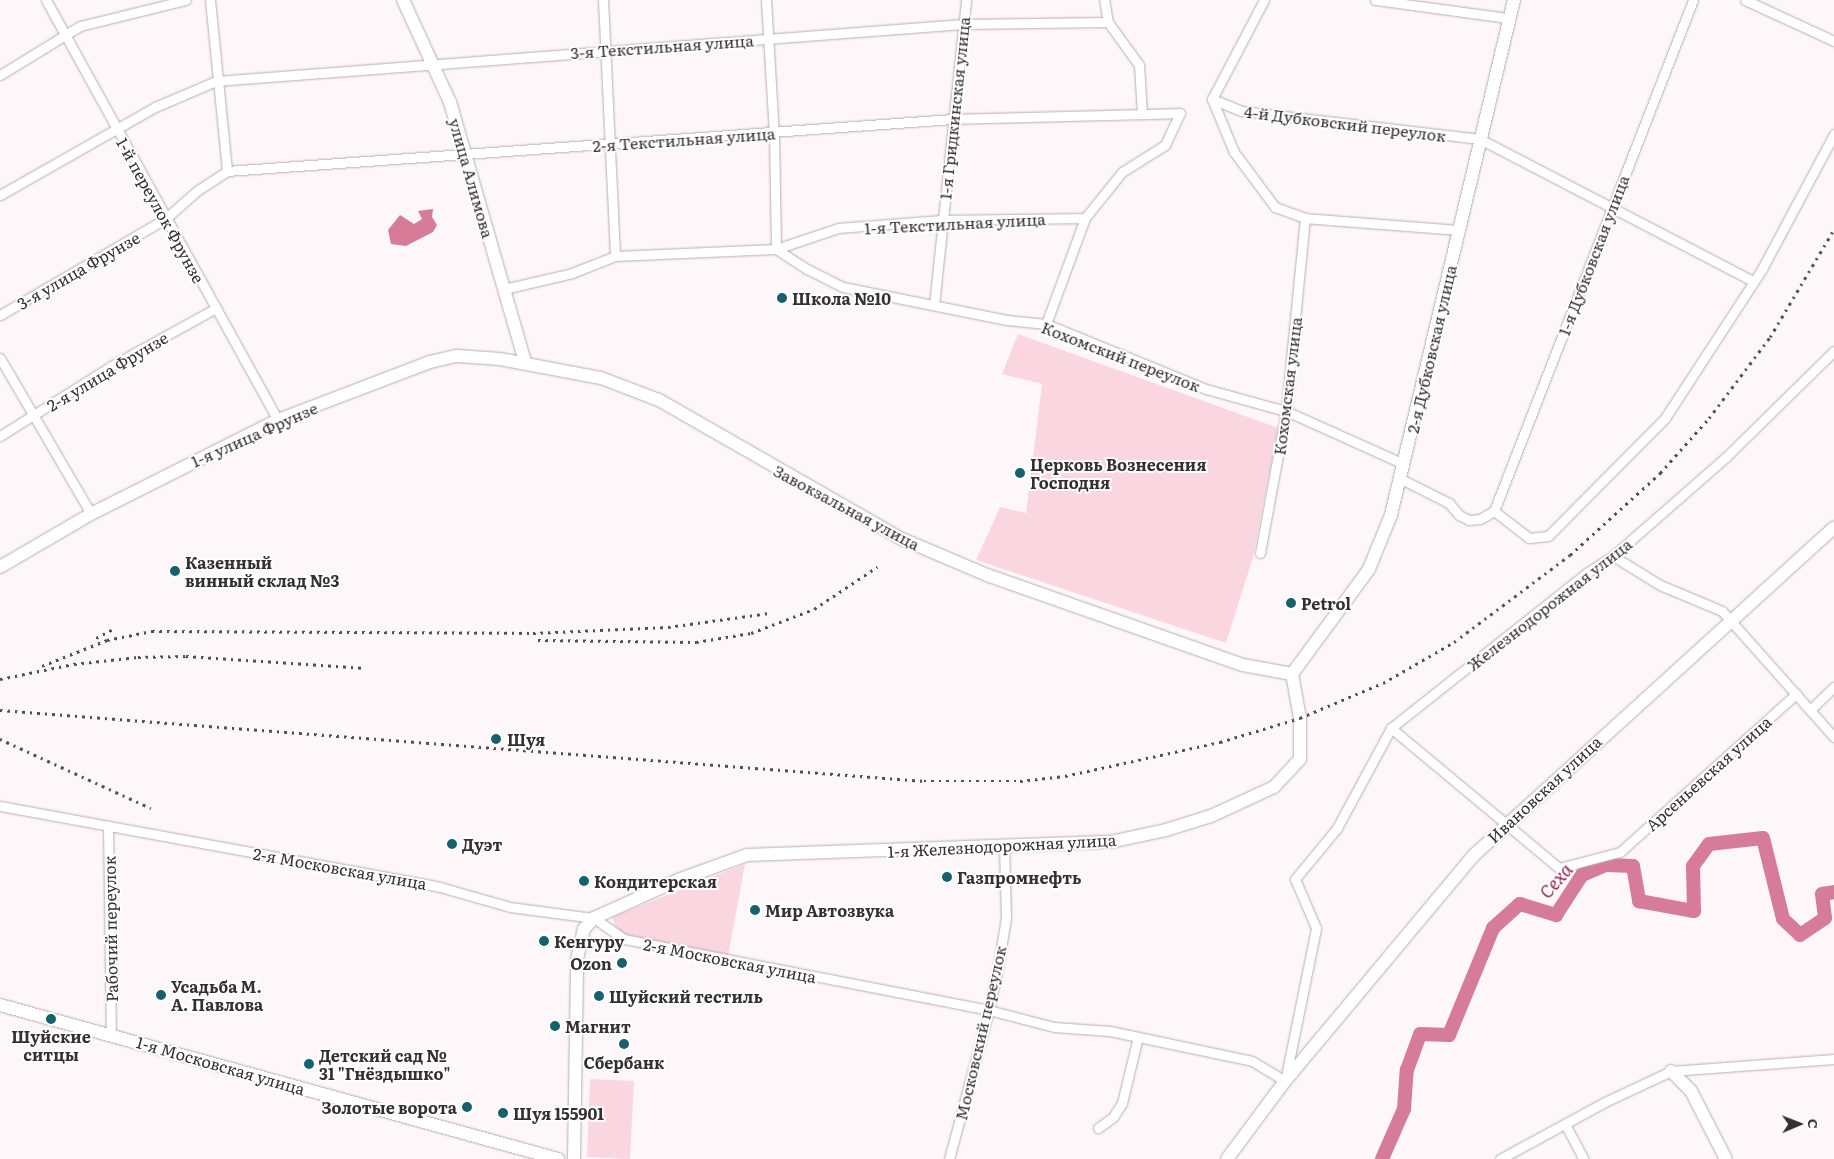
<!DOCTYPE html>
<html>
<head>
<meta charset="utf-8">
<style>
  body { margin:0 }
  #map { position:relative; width:1834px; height:1159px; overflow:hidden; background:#fef7f9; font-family:Literata,serif }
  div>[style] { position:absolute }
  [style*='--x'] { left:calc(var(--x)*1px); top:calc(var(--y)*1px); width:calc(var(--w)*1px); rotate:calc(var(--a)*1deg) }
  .green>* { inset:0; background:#fad6e0 }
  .water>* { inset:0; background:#d67b98 }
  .river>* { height:14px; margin:-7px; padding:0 7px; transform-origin:7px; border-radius:7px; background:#d67b98 }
  .roads { filter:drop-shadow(0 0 1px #b8adb0) drop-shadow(0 0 1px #b8adb0) }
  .street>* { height:9px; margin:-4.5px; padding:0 4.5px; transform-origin:4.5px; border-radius:4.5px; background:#fff }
  .secondary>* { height:12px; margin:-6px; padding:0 6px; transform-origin:6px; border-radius:6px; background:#fff }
  .rail>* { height:2.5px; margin-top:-1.25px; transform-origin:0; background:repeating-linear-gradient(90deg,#545051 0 2.5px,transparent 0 7.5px) }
  .dots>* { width:14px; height:14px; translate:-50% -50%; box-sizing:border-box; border:2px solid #fff; border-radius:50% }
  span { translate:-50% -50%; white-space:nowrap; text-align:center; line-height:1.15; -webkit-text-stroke:4px #fff; paint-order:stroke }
  .street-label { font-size:16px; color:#343031 }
  .poi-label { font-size:16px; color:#343031; font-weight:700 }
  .left { translate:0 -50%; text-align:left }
  .right { translate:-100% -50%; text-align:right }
  .water-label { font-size:18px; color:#942754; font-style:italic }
  .north { position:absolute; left:1774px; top:1099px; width:50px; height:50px; -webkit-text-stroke:4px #fff; paint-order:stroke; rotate:89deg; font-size:14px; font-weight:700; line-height:20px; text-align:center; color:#343031 }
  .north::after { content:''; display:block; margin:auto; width:18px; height:22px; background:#343031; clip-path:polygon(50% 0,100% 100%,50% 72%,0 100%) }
</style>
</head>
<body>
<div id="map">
  <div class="green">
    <i style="clip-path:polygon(1018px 334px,1278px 428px,1253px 557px,1226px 643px,976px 560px,1000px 507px,1026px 513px,1042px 384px,1002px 374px)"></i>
    <i style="clip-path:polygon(745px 864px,728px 956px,619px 934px,612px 917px)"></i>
    <i style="clip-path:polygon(590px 1079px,634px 1081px,630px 1159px,587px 1157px)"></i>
  </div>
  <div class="water">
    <i style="clip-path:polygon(433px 209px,432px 217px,437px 225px,433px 232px,406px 246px,391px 244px,388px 230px,400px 215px,414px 224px,422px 219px,418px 211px)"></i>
  </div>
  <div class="river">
    <i style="--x:1382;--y:1159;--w:55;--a:-66.3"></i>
    <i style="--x:1404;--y:1109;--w:39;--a:-86"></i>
    <i style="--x:1407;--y:1070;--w:38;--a:-70"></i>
    <i style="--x:1420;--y:1034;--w:29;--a:2"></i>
    <i style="--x:1449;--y:1035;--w:116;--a:-67.6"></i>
    <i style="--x:1493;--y:928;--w:36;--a:-42"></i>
    <i style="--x:1520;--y:904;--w:38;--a:17"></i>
    <i style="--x:1556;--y:915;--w:48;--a:-57"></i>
    <i style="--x:1582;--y:875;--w:26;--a:-23"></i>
    <i style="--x:1606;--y:865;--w:27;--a:2"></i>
    <i style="--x:1633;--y:866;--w:36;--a:80"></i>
    <i style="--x:1639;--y:901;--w:56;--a:10.3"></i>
    <i style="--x:1694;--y:911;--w:45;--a:-91.3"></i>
    <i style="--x:1693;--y:866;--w:27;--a:-54"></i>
    <i style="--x:1709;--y:844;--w:54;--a:-6.3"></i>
    <i style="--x:1763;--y:838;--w:83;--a:76.1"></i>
    <i style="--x:1783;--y:919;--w:23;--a:43"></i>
    <i style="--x:1800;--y:935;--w:30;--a:-34"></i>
    <i style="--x:1825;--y:918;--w:24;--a:-97"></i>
    <i style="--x:1822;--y:894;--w:12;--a:-9"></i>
  </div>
  <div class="roads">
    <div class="street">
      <i style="--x:46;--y:0;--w:480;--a:61.1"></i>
      <i style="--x:210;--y:0;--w:172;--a:84.3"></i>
      <i style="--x:603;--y:0;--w:256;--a:87.3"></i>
      <i style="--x:766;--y:0;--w:133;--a:86.6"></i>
      <i style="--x:774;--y:133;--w:116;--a:89"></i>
      <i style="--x:776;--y:249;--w:37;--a:33"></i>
      <i style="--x:807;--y:269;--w:40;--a:26.6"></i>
      <i style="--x:843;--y:287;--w:167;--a:11.4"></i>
      <i style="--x:1007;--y:320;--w:39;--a:6"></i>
      <i style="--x:1046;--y:324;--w:173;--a:22.1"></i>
      <i style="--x:1206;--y:389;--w:83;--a:15.4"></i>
      <i style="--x:1286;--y:411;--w:129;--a:24.2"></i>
      <i style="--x:1264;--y:0;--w:112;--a:117.7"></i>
      <i style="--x:1212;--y:99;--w:57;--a:67.5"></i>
      <i style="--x:1234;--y:152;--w:69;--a:53.3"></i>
      <i style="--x:1275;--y:207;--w:32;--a:20"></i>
      <i style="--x:1305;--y:218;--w:153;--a:4.5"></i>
      <i style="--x:1375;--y:0;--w:135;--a:7.7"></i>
      <i style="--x:1745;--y:0;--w:98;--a:24.7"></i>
      <i style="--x:0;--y:75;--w:94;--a:-31.5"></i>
      <i style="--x:80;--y:26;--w:109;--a:-13.8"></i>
      <i style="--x:1212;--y:99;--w:32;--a:22"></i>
      <i style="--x:1242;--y:111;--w:240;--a:6.7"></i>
      <i style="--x:1480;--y:139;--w:308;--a:27.5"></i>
      <i style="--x:0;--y:195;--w:178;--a:-29.6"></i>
      <i style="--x:155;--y:107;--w:66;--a:-23.1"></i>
      <i style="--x:216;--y:81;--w:749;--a:-4.36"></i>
      <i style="--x:963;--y:24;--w:145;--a:-0.8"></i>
      <i style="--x:504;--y:289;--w:70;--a:-13.2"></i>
      <i style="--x:572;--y:273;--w:46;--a:-21.6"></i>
      <i style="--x:615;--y:256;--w:161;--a:-2.5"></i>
      <i style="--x:776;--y:249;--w:65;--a:-18.7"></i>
      <i style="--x:838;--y:228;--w:104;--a:-4.4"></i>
      <i style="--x:942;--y:220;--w:143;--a:-0.8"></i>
      <i style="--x:934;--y:305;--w:307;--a:-84"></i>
      <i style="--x:0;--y:315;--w:191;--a:-30.2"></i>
      <i style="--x:165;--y:219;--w:44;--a:-41.3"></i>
      <i style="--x:198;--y:190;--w:35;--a:-33"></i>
      <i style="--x:227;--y:171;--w:728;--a:-4.1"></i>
      <i style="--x:953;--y:119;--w:189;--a:-1.5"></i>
      <i style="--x:1046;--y:324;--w:113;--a:-69.8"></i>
      <i style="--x:1085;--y:218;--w:59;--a:-51.2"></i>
      <i style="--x:1122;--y:172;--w:51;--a:-32.1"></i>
      <i style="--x:1165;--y:145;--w:35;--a:-65"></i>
      <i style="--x:1180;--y:113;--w:38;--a:178"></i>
      <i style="--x:1142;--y:114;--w:49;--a:-93.5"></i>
      <i style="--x:1139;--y:65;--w:53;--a:-125.8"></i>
      <i style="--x:1108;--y:22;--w:22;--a:-100"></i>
      <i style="--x:0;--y:358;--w:181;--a:59.7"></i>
      <i style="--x:0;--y:436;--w:131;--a:-32.2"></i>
      <i style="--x:111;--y:366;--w:120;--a:-28.9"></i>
      <i style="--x:1401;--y:479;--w:54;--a:26.6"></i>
      <i style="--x:1449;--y:503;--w:16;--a:50"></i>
      <i style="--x:1459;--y:515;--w:11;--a:27"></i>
      <i style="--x:1469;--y:520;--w:11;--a:-5"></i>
      <i style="--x:1480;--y:519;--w:16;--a:-30"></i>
      <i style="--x:1494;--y:511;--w:44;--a:37.6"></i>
      <i style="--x:1529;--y:538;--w:19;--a:-6"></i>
      <i style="--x:1548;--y:536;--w:166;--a:-45.2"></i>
      <i style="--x:1665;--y:418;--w:178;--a:-56.9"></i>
      <i style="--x:1762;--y:269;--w:153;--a:-61.9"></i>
      <i style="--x:1494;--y:511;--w:548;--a:-68.72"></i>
      <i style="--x:1260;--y:553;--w:144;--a:-79.6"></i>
      <i style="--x:1286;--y:411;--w:194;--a:-84.4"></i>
      <i style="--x:1613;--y:556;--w:55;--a:31.7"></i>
      <i style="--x:1660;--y:585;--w:67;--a:22.8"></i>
      <i style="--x:1722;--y:611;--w:169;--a:48.4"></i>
      <i style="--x:1810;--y:710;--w:33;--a:-44"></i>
      <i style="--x:1391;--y:728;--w:219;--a:39.8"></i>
      <i style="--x:1559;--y:868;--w:63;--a:-14.7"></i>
      <i style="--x:1620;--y:852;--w:237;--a:-41.9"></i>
      <i style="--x:0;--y:806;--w:447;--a:10.4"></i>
      <i style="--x:440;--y:887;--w:73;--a:15.9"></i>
      <i style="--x:510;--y:907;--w:85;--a:7.5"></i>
      <i style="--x:594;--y:918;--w:37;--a:35"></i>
      <i style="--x:624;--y:939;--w:372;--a:11"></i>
      <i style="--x:989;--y:1010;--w:67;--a:14.7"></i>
      <i style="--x:1054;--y:1027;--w:56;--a:4.1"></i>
      <i style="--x:1110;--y:1031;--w:145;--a:11.9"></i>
      <i style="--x:1252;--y:1061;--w:39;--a:31"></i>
      <i style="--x:1285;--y:1081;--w:156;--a:-78.5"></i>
      <i style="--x:1316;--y:928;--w:53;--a:-113.2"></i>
      <i style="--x:1295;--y:879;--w:66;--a:-50.5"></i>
      <i style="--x:1337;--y:828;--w:114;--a:-61.6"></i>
      <i style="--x:1391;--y:728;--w:251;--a:-38.4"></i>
      <i style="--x:1588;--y:572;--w:30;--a:-33"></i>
      <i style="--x:1613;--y:556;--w:150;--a:-41.2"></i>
      <i style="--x:1726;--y:457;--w:151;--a:-44.5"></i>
      <i style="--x:108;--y:826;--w:207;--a:89.2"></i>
      <i style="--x:1565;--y:1124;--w:40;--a:62"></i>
      <i style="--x:1098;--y:1128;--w:19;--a:-36"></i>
      <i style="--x:1113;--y:1117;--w:17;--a:-57"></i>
      <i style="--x:1122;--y:1103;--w:68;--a:-76.4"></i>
      <i style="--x:949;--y:1159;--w:154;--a:-75"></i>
      <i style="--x:989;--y:1010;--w:50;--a:-78.5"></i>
      <i style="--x:999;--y:961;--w:44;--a:-80.8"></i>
      <i style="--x:1006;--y:918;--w:72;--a:-91.6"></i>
      <i style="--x:1500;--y:1159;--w:122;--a:-28.5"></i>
      <i style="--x:1607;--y:1101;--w:71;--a:-25.1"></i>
      <i style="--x:1671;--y:1071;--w:163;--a:-4.2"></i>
    </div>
    <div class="secondary">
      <i style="--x:403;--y:0;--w:112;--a:65.3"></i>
      <i style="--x:450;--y:102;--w:270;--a:73.9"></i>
      <i style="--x:0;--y:567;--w:105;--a:-30.2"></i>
      <i style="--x:91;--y:514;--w:209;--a:-26.7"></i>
      <i style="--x:278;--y:420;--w:163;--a:-20.9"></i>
      <i style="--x:430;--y:362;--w:28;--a:-13"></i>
      <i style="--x:457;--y:356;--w:43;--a:4"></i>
      <i style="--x:500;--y:359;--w:103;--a:10.7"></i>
      <i style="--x:601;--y:378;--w:62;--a:20.8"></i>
      <i style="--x:659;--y:400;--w:278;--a:29.8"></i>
      <i style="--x:900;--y:538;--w:95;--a:23"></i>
      <i style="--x:987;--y:575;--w:271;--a:19.4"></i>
      <i style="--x:1243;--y:665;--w:50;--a:10.4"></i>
      <i style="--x:1292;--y:674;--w:130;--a:-53.7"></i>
      <i style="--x:1369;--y:569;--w:58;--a:-67.8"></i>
      <i style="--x:1391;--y:515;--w:529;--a:-76.57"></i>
      <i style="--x:0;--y:1005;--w:579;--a:15.43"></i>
      <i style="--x:1671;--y:1071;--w:28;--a:45"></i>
      <i style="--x:1691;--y:1091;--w:76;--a:62.8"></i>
      <i style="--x:574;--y:1159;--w:200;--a:-89.1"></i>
      <i style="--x:577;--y:959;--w:31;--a:-77"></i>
      <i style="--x:584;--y:929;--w:15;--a:-48"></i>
      <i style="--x:594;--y:918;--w:92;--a:-24.3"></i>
      <i style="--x:678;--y:880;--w:73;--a:-19.9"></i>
      <i style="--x:747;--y:855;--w:363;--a:-2.1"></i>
      <i style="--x:1110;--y:842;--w:57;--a:-12.1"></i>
      <i style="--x:1166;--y:830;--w:47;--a:-17.3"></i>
      <i style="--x:1211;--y:816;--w:69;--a:-24.7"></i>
      <i style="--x:1274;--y:787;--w:38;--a:-47"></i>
      <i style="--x:1300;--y:759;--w:41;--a:-90"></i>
      <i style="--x:1300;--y:718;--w:45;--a:-100.3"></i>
      <i style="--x:1227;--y:1159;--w:97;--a:-53.4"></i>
      <i style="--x:1285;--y:1081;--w:293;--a:-50.1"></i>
      <i style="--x:1473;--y:856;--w:488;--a:-42.3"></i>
    </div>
  </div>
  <div class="rail">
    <i style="--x:96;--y:638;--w:19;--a:-28"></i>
    <i style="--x:538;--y:640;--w:158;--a:0.7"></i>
    <i style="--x:696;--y:642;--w:56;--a:-9.3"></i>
    <i style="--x:751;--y:633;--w:67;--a:-20.9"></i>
    <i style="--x:814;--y:609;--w:76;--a:-33.7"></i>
    <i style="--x:42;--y:666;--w:70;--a:-21.8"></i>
    <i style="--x:107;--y:640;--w:46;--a:-11.3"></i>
    <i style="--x:152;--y:631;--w:381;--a:0.3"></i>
    <i style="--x:533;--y:633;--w:135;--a:-2.5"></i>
    <i style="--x:668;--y:627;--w:102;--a:-7.9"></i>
    <i style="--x:0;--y:679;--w:76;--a:-11.5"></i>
    <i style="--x:74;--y:664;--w:64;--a:-6.2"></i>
    <i style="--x:138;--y:657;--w:48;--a:-1.2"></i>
    <i style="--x:186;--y:656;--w:180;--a:3.8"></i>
    <i style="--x:0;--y:710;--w:927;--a:4.39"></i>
    <i style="--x:924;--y:781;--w:96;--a:0"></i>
    <i style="--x:1020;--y:781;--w:45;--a:-6.3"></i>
    <i style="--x:1065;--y:776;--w:159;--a:-12.4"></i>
    <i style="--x:1220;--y:742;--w:84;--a:-16.7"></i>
    <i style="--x:1300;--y:718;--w:90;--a:-22.9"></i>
    <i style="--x:1383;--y:683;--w:82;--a:-30"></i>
    <i style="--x:1454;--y:642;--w:145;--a:-36.9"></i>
    <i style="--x:1570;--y:555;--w:122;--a:-42.3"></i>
    <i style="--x:1660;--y:473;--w:74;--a:-48.3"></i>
    <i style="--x:1709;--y:418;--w:101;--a:-53"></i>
    <i style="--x:1770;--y:337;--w:126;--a:-59.3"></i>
    <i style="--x:0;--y:739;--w:166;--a:24.6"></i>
  </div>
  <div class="dots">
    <i style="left:782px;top:298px;background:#15616d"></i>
    <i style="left:1020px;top:473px;background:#15616d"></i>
    <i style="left:175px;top:571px;background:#15616d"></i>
    <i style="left:1291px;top:603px;background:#15616d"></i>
    <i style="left:496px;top:739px;background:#15616d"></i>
    <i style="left:452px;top:844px;background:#15616d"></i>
    <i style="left:947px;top:877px;background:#15616d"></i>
    <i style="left:584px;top:881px;background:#15616d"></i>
    <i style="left:755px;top:910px;background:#15616d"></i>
    <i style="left:544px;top:941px;background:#15616d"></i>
    <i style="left:622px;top:963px;background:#15616d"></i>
    <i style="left:161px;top:995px;background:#15616d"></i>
    <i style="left:599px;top:996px;background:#15616d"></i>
    <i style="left:51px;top:1019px;background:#15616d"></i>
    <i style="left:555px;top:1026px;background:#15616d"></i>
    <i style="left:624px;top:1044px;background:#15616d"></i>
    <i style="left:309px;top:1064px;background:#15616d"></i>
    <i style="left:467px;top:1107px;background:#15616d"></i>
    <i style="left:503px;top:1113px;background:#15616d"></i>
  </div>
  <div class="street-label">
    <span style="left:662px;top:46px;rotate:-4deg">3-я Текстильная улица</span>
    <span style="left:954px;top:108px;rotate:-84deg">1-я Гридкинская улица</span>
    <span style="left:1345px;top:123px;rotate:7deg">4-й Дубковский переулок</span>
    <span style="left:684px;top:139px;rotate:-4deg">2-я Текстильная улица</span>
    <span style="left:472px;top:178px;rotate:74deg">улица Алимова</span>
    <span style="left:161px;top:210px;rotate:61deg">1-й переулок Фрунзе</span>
    <span style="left:955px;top:223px;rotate:-3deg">1-я Текстильная улица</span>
    <span style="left:1593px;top:255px;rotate:-69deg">1-я Дубковская улица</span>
    <span style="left:78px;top:270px;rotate:-30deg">3-я улица Фрунзе</span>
    <span style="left:1431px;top:349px;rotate:-77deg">2-я Дубковская улица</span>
    <span style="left:1121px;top:356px;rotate:21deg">Кохомский переулок</span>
    <span style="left:107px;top:371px;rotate:-31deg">2-я улица Фрунзе</span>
    <span style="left:1287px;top:386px;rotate:-83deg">Кохомская улица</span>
    <span style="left:254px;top:434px;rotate:-24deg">1-я улица Фрунзе</span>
    <span style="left:847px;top:507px;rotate:28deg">Завокзальная улица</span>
    <span style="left:1549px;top:604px;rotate:-38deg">Железнодорожная улица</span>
    <span style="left:1708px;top:773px;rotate:-42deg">Арсеньевская улица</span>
    <span style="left:1544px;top:789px;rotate:-43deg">Ивановская улица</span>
    <span style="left:1002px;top:845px;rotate:-3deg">1-я Железнодорожная улица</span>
    <span style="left:340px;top:868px;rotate:10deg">2-я Московская улица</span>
    <span style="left:110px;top:929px;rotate:-91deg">Рабочий переулок</span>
    <span style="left:730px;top:960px;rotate:11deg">2-я Московская улица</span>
    <span style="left:980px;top:1033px;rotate:-77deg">Московский переулок</span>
    <span style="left:221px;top:1065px;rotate:16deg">1-я Московская улица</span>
  </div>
  <div class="poi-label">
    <span class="left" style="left:792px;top:298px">Школа №10</span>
    <span class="left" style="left:1030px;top:473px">Церковь Вознесения<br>Господня</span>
    <span class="left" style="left:185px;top:571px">Казенный<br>винный склад №3</span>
    <span class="left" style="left:1301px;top:603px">Petrol</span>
    <span class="left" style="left:507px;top:739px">Шуя</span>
    <span class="left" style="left:462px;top:844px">Дуэт</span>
    <span class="left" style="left:957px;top:877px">Газпромнефть</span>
    <span class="left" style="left:594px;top:881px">Кондитерская</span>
    <span class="left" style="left:765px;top:910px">Мир Автозвука</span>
    <span class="left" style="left:554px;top:941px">Кенгуру</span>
    <span class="right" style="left:612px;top:963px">Ozon</span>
    <span class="left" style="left:171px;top:995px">Усадьба М.<br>А. Павлова</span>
    <span class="left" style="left:609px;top:996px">Шуйский тестиль</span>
    <span class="left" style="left:565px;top:1026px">Магнит</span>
    <span style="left:51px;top:1045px">Шуйские<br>ситцы</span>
    <span class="left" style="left:319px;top:1064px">Детский сад №<br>31 "Гнёздышко"</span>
    <span style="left:624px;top:1062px">Сбербанк</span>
    <span class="right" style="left:457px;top:1107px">Золотые ворота</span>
    <span class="left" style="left:513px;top:1113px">Шуя 155901</span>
  </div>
  <div class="water-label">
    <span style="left:1556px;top:881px;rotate:-49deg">Сеха</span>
  </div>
  <div class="north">С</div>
</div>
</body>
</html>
